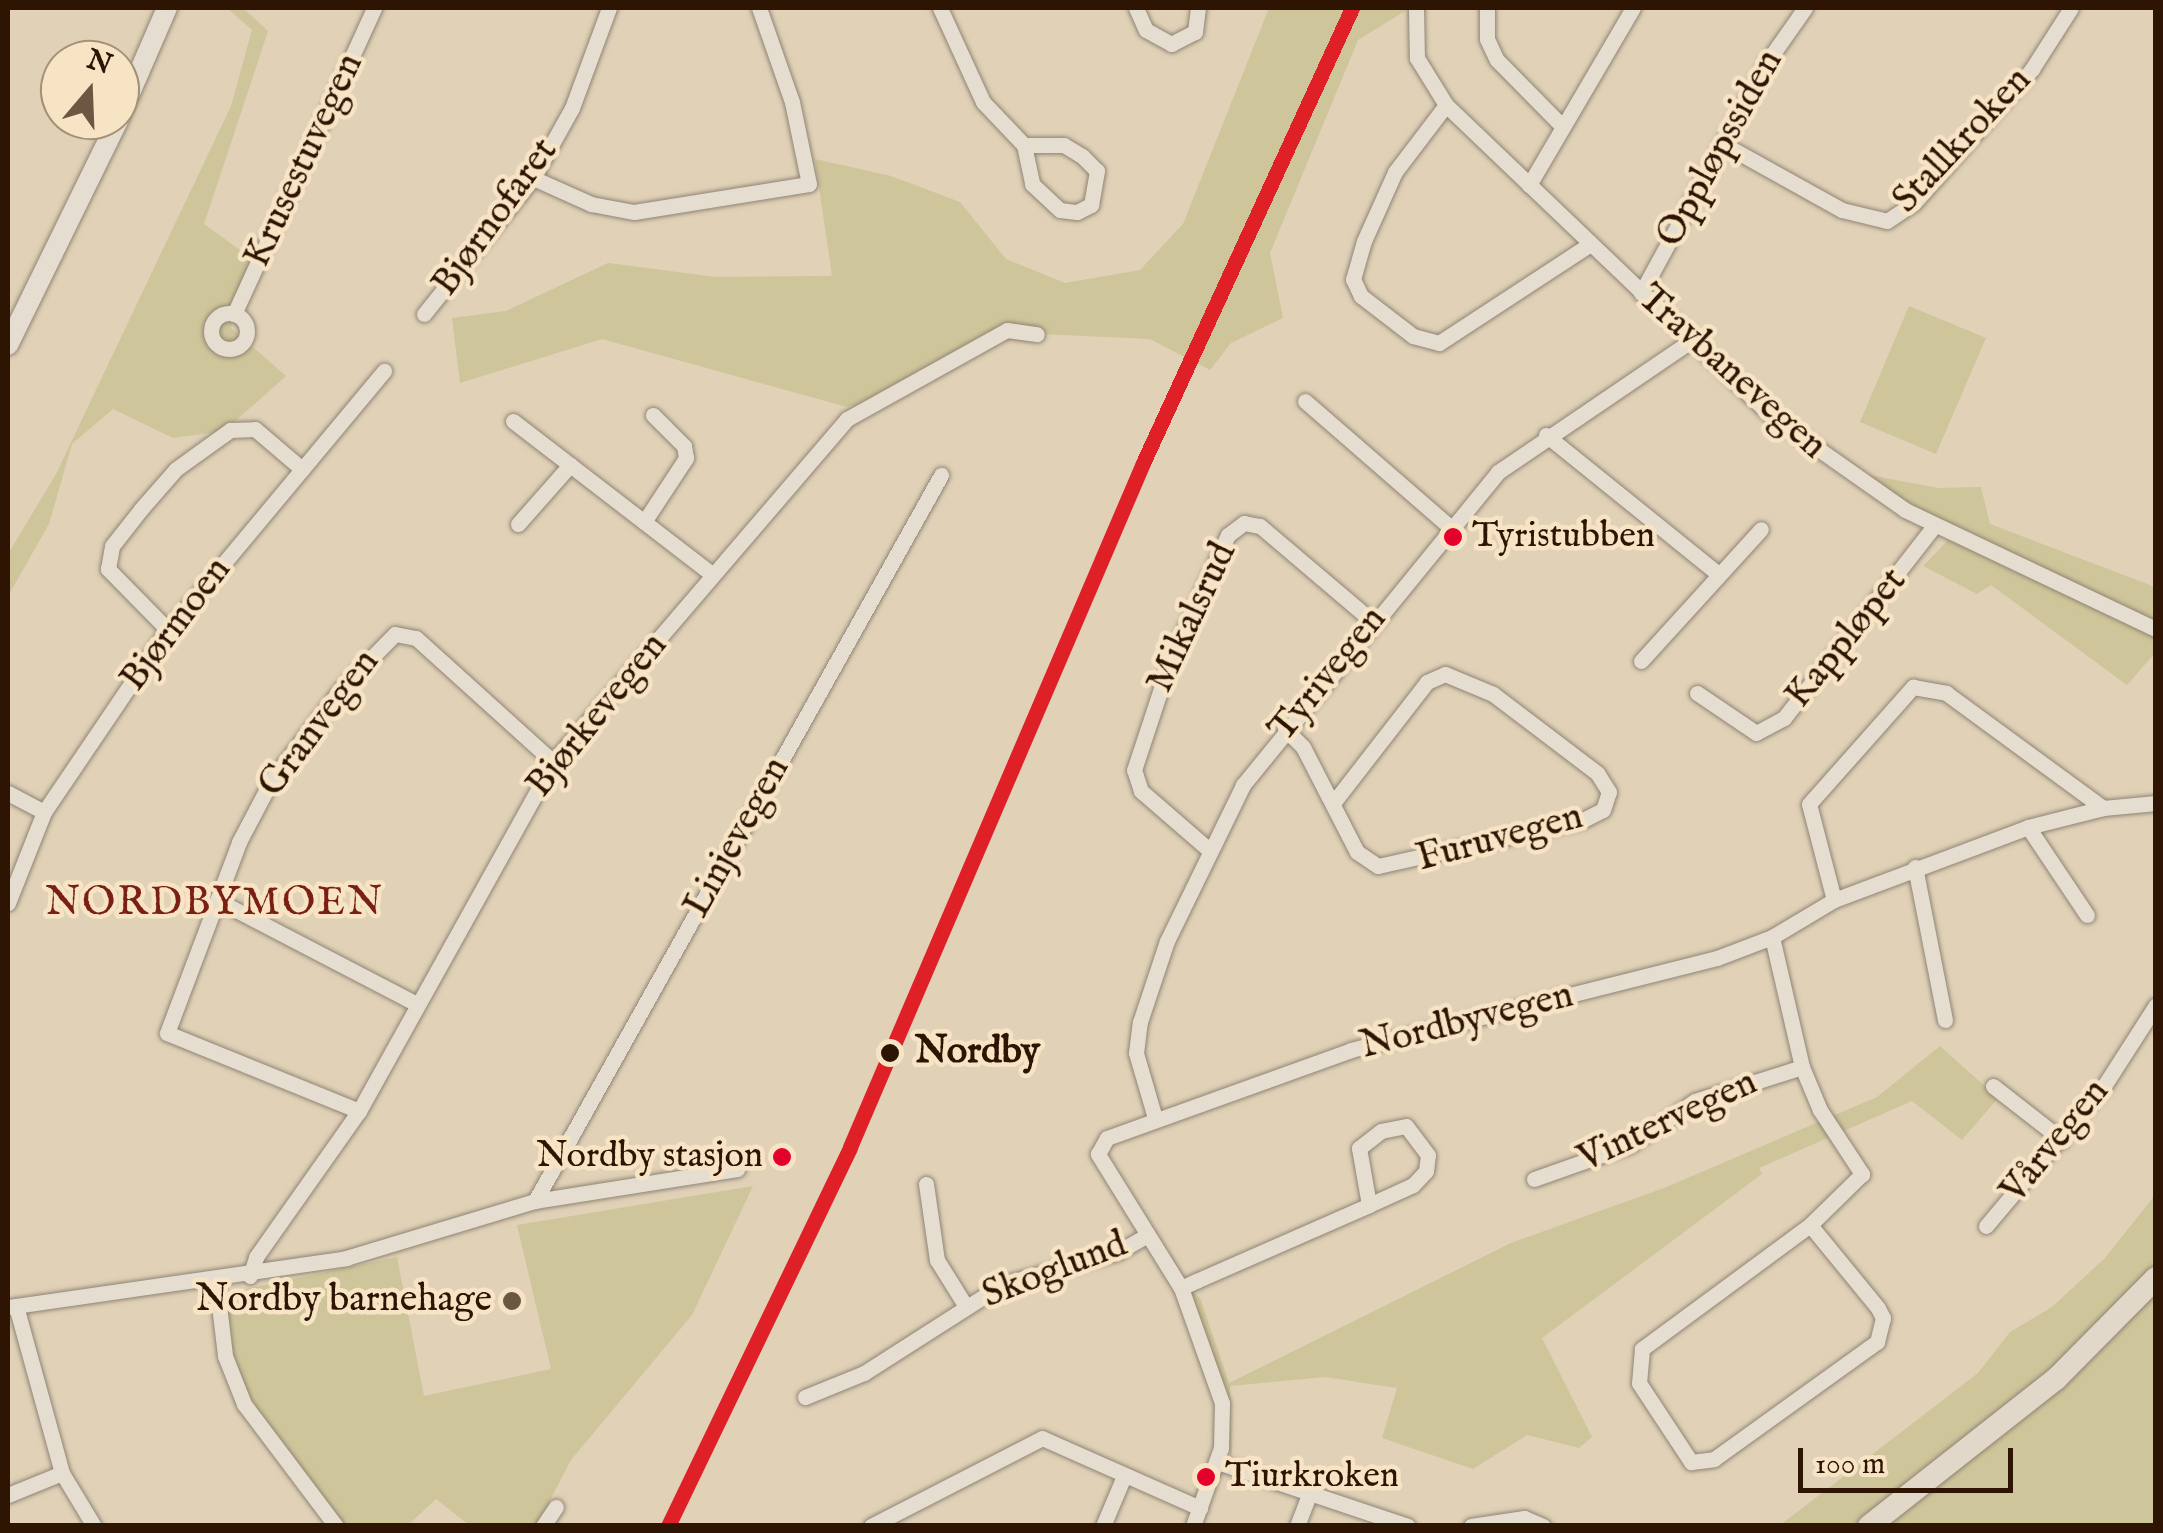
<!DOCTYPE html>
<html>
<head>
<meta charset="utf-8">
<style>
  body { margin:0 }
  #map { position:relative; width:2163px; height:1533px; overflow:hidden; background:#e0d1b7; font-family:"IM FELL English",serif }
  div>[style] { position:absolute }
  [style*='--x'] { left:calc(var(--x)*1px); top:calc(var(--y)*1px); width:calc(var(--w)*1px); rotate:calc(var(--a)*1deg) }
  .green>* { inset:0; background:#cfc59a }
  .roads { filter:drop-shadow(0 0 2px #908474) drop-shadow(0 0 2px #908474) }
  .street>* { height:15px; margin:-7.5px; padding:0 7.5px; transform-origin:7.5px; border-radius:7.5px; background:#e5ded0 }
  .street>.ring { margin:-7.5px; padding:0; box-sizing:content-box; background:none; border:15px solid #e5ded0; border-radius:50% }
  .secondary>* { height:20px; margin:-10px; padding:0 10px; transform-origin:10px; border-radius:10px; background:#e5ded0 }
  .primary>* { height:22px; margin:-11px; padding:0 11px; transform-origin:11px; border-radius:11px; background:#e1d8c9 }
  .rail-1>* { height:15px; margin:-7.5px; padding:0 7.5px; transform-origin:7.5px; border-radius:7.5px; background:#df2027 }
  .dots>* { width:28px; height:28px; translate:-50% -50%; box-sizing:border-box; border:5px solid #f6e4c5; border-radius:50% }
  span { translate:-50% -50%; white-space:nowrap; text-align:center; line-height:1.15; -webkit-text-stroke:9px #f6e4c5; paint-order:stroke }
  .bus-label { font-size:36px; color:#2e1503 }
  .left { translate:0 -50%; text-align:left }
  .right { translate:-100% -50%; text-align:right }
  .street-label { font-size:38px; color:#2e1503 }
  .stop-label { font-size:38px; color:#2e1503; font-weight:700 }
  .poi-label { font-size:38px; color:#2e1503 }
  .neighbourhood-label { font-size:40px; color:#7a1f14; letter-spacing:2.5px }
  .frame { position:absolute; inset:0; border:10px solid #2e1503; pointer-events:none }
  .north { position:absolute; left:40px; top:40px; width:100px; height:100px; box-sizing:border-box; background:#f6e4c5; border:2px solid #a69177; border-radius:50%; rotate:19deg; font-size:28px; font-weight:700; line-height:40px; text-align:center; color:#2e1503 }
  .north::after { content:''; display:block; margin:auto; width:35px; height:45px; background:#6c5742; clip-path:polygon(50% 0,100% 100%,50% 72%,0 100%) }
  .scale { position:absolute; left:1798px; top:1448px; width:215px; height:45px; box-sizing:border-box; border:5px solid #2e1503; border-top:0; padding-left:12px; font-size:30px; line-height:35px; white-space:nowrap; color:#2e1503; -webkit-text-stroke:8px #f6e4c5; paint-order:stroke }
</style>
</head>
<body>
<div id="map">
  <div class="green">
    <i style="clip-path:polygon(227px 8px,243px 8px,268px 31px,204px 224px,251px 258px,231px 328px,286px 376px,224px 431px,173px 438px,113px 409px,72px 444px,49px 524px,8px 596px,8px 554px,56px 474px,231px 106px,252px 30px)"></i>
    <i style="clip-path:polygon(1269px 8px,1410px 8px,1358px 40px,1270px 253px,1283px 318px,1231px 343px,1210px 370px,1150px 339px,1040px 334px,990px 345px,917px 390px,847px 407px,602px 339px,460px 383px,452px 318px,506px 311px,608px 263px,716px 277px,832px 276px,815px 159px,891px 176px,960px 202px,1006px 259px,1065px 283px,1140px 270px,1183px 224px)"></i>
    <i style="clip-path:polygon(1909px 306px,1986px 338px,1936px 454px,1860px 422px)"></i>
    <i style="clip-path:polygon(1843px 470px,1938px 488px,1981px 487px,1990px 524px,2155px 587px,2155px 653px,2127px 685px,1991px 585px,1977px 594px,1923px 566px,1951px 537px)"></i>
    <i style="clip-path:polygon(1940px 1046px,1998px 1098px,1962px 1140px,1912px 1101px,1759px 1168px,1762px 1174px,1542px 1338px,1592px 1437px,1579px 1448px,1527px 1435px,1473px 1469px,1382px 1438px,1397px 1388px,1325px 1377px,1230px 1386px,1232px 1462px,1191px 1291px,1200px 1298px,1229px 1383px,1511px 1243px,1664px 1188px,1877px 1097px)"></i>
    <i style="clip-path:polygon(753px 1186px,692px 1315px,571px 1460px,537px 1525px,469px 1525px,436px 1499px,408px 1525px,341px 1525px,255px 1412px,225px 1346px,223px 1309px,232px 1292px,397px 1257px,424px 1396px,551px 1369px,517px 1225px)"></i>
    <i style="clip-path:polygon(2155px 1195px,2155px 1525px,1779px 1526px,1978px 1373px,2010px 1332px,2052px 1307px,2105px 1258px)"></i>
  </div>
  <div class="roads">
    <div class="street">
      <i style="--x:940;--y:8;--w:103;--a:65.4"></i>
      <i style="--x:983;--y:102;--w:59;--a:46.4"></i>
      <i style="--x:1024;--y:145;--w:40;--a:78"></i>
      <i style="--x:1032;--y:184;--w:38;--a:43"></i>
      <i style="--x:1060;--y:210;--w:17;--a:7"></i>
      <i style="--x:1077;--y:212;--w:16;--a:-27"></i>
      <i style="--x:1091;--y:205;--w:35;--a:-80"></i>
      <i style="--x:1097;--y:171;--w:21;--a:-135"></i>
      <i style="--x:1082;--y:156;--w:21;--a:-149"></i>
      <i style="--x:1064;--y:145;--w:40;--a:180"></i>
      <i style="--x:1136;--y:8;--w:24;--a:66"></i>
      <i style="--x:1146;--y:30;--w:29;--a:29"></i>
      <i style="--x:1171;--y:44;--w:27;--a:-27"></i>
      <i style="--x:1195;--y:32;--w:24;--a:-83"></i>
      <i style="--x:1416;--y:8;--w:50;--a:88.9"></i>
      <i style="--x:1417;--y:58;--w:55;--a:58.3"></i>
      <i style="--x:1446;--y:105;--w:448;--a:43.7"></i>
      <i style="--x:1770;--y:415;--w:165;--a:35.1"></i>
      <i style="--x:1905;--y:510;--w:278;--a:25.4"></i>
      <i style="--x:1487;--y:8;--w:31;--a:90"></i>
      <i style="--x:1487;--y:39;--w:23;--a:65"></i>
      <i style="--x:1497;--y:60;--w:93;--a:45.4"></i>
      <i style="--x:1446;--y:105;--w:84;--a:127.3"></i>
      <i style="--x:1395;--y:172;--w:76;--a:114.2"></i>
      <i style="--x:1364;--y:241;--w:40;--a:106"></i>
      <i style="--x:1353;--y:279;--w:19;--a:65"></i>
      <i style="--x:1361;--y:296;--w:66;--a:37.6"></i>
      <i style="--x:1413;--y:336;--w:27;--a:15"></i>
      <i style="--x:1439;--y:343;--w:179;--a:-33.2"></i>
      <i style="--x:1725;--y:145;--w:134;--a:29.1"></i>
      <i style="--x:1842;--y:210;--w:46;--a:13.7"></i>
      <i style="--x:1887;--y:221;--w:32;--a:-34"></i>
      <i style="--x:1914;--y:203;--w:179;--a:-48.6"></i>
      <i style="--x:2032;--y:69;--w:72;--a:-57.4"></i>
      <i style="--x:533;--y:178;--w:64;--a:24.1"></i>
      <i style="--x:591;--y:204;--w:44;--a:10.5"></i>
      <i style="--x:634;--y:212;--w:177;--a:-9.1"></i>
      <i style="--x:809;--y:184;--w:84;--a:-101.7"></i>
      <i style="--x:792;--y:102;--w:100;--a:-109.3"></i>
      <i style="--x:1529;--y:185;--w:205;--a:-59.6"></i>
      <i style="--x:1641;--y:293;--w:263;--a:-61.4"></i>
      <i style="--x:1767;--y:62;--w:66;--a:-54.9"></i>
      <i class="ring" style="left:211px;top:313px;width:21px;height:21px"></i>
      <i style="--x:234;--y:314;--w:337;--a:-65.4"></i>
      <i style="--x:424;--y:314;--w:174;--a:-51.3"></i>
      <i style="--x:533;--y:178;--w:80;--a:-60.9"></i>
      <i style="--x:572;--y:108;--w:107;--a:-69.7"></i>
      <i style="--x:1305;--y:401;--w:191;--a:41"></i>
      <i style="--x:513;--y:421;--w:252;--a:37.6"></i>
      <i style="--x:1546;--y:435;--w:220;--a:38.9"></i>
      <i style="--x:644;--y:522;--w:77;--a:-56.7"></i>
      <i style="--x:686;--y:458;--w:12;--a:-99"></i>
      <i style="--x:684;--y:446;--w:44;--a:-135"></i>
      <i style="--x:518;--y:524;--w:79;--a:-48.6"></i>
      <i style="--x:168;--y:630;--w:86;--a:-134.5"></i>
      <i style="--x:108;--y:569;--w:23;--a:-80"></i>
      <i style="--x:112;--y:546;--w:47;--a:-51.9"></i>
      <i style="--x:141;--y:509;--w:53;--a:-48.8"></i>
      <i style="--x:176;--y:469;--w:67;--a:-35.8"></i>
      <i style="--x:230;--y:430;--w:25;--a:-2"></i>
      <i style="--x:255;--y:429;--w:62;--a:40.4"></i>
      <i style="--x:1641;--y:661;--w:178;--a:-47.7"></i>
      <i style="--x:1697;--y:693;--w:71;--a:34.1"></i>
      <i style="--x:1756;--y:733;--w:32;--a:-28"></i>
      <i style="--x:1784;--y:718;--w:245;--a:-52"></i>
      <i style="--x:1285;--y:729;--w:25;--a:45"></i>
      <i style="--x:1303;--y:747;--w:118;--a:62.8"></i>
      <i style="--x:1357;--y:852;--w:25;--a:34"></i>
      <i style="--x:1378;--y:866;--w:210;--a:-12.6"></i>
      <i style="--x:1583;--y:820;--w:22;--a:-27"></i>
      <i style="--x:1603;--y:810;--w:19;--a:-72"></i>
      <i style="--x:1609;--y:792;--w:22;--a:-122"></i>
      <i style="--x:1597;--y:773;--w:131;--a:-142.8"></i>
      <i style="--x:1493;--y:694;--w:52;--a:-157.4"></i>
      <i style="--x:1445;--y:674;--w:20;--a:156"></i>
      <i style="--x:1427;--y:682;--w:153;--a:127.8"></i>
      <i style="--x:8;--y:793;--w:41;--a:27.8"></i>
      <i style="--x:2028;--y:827;--w:106;--a:56.2"></i>
      <i style="--x:1208;--y:849;--w:89;--a:-139.1"></i>
      <i style="--x:1141;--y:791;--w:22;--a:-108"></i>
      <i style="--x:1134;--y:770;--w:115;--a:-71.7"></i>
      <i style="--x:1170;--y:661;--w:139;--a:-65.3"></i>
      <i style="--x:1228;--y:535;--w:20;--a:-37"></i>
      <i style="--x:1244;--y:523;--w:16;--a:11"></i>
      <i style="--x:1260;--y:526;--w:147;--a:40.3"></i>
      <i style="--x:1915;--y:867;--w:156;--a:78.9"></i>
      <i style="--x:217;--y:900;--w:225;--a:27.5"></i>
      <i style="--x:1834;--y:900;--w:99;--a:-104.6"></i>
      <i style="--x:1809;--y:804;--w:157;--a:-48.4"></i>
      <i style="--x:1913;--y:687;--w:34;--a:10"></i>
      <i style="--x:1946;--y:693;--w:195;--a:36.2"></i>
      <i style="--x:8;--y:903;--w:98;--a:-68.4"></i>
      <i style="--x:44;--y:812;--w:214;--a:-55.9"></i>
      <i style="--x:164;--y:635;--w:344;--a:-50.2"></i>
      <i style="--x:1772;--y:937;--w:133;--a:77"></i>
      <i style="--x:1802;--y:1067;--w:47;--a:67.3"></i>
      <i style="--x:1820;--y:1110;--w:77;--a:56.7"></i>
      <i style="--x:1862;--y:1174;--w:73;--a:135.6"></i>
      <i style="--x:1810;--y:1225;--w:209;--a:143.6"></i>
      <i style="--x:1642;--y:1349;--w:34;--a:95"></i>
      <i style="--x:1639;--y:1383;--w:95;--a:56.6"></i>
      <i style="--x:1691;--y:1462;--w:23;--a:-7"></i>
      <i style="--x:1714;--y:1459;--w:201;--a:-35.7"></i>
      <i style="--x:1877;--y:1342;--w:25;--a:-76"></i>
      <i style="--x:1883;--y:1318;--w:11;--a:-117"></i>
      <i style="--x:1878;--y:1308;--w:107;--a:-129.3"></i>
      <i style="--x:1993;--y:1086;--w:88;--a:38"></i>
      <i style="--x:359;--y:1111;--w:207;--a:-157.9"></i>
      <i style="--x:167;--y:1033;--w:204;--a:-69.3"></i>
      <i style="--x:239;--y:842;--w:69;--a:-62.3"></i>
      <i style="--x:271;--y:781;--w:114;--a:-52.8"></i>
      <i style="--x:340;--y:690;--w:78;--a:-45.5"></i>
      <i style="--x:395;--y:634;--w:21;--a:11"></i>
      <i style="--x:416;--y:638;--w:185;--a:42.1"></i>
      <i style="--x:1155;--y:1118;--w:68;--a:-106.3"></i>
      <i style="--x:1136;--y:1053;--w:31;--a:-83"></i>
      <i style="--x:1140;--y:1022;--w:85;--a:-71.6"></i>
      <i style="--x:1167;--y:941;--w:174;--a:-64"></i>
      <i style="--x:1243;--y:785;--w:404;--a:-50.8"></i>
      <i style="--x:1498;--y:472;--w:233;--a:-34.2"></i>
      <i style="--x:1534;--y:1179;--w:102;--a:-19.5"></i>
      <i style="--x:1630;--y:1145;--w:78;--a:-34.1"></i>
      <i style="--x:1695;--y:1101;--w:112;--a:-17.6"></i>
      <i style="--x:926;--y:1184;--w:77;--a:81.8"></i>
      <i style="--x:937;--y:1260;--w:53;--a:58.1"></i>
      <i style="--x:535;--y:1201;--w:832;--a:-60.78"></i>
      <i style="--x:1986;--y:1226;--w:183;--a:-49.9"></i>
      <i style="--x:2104;--y:1086;--w:96;--a:-57.3"></i>
      <i style="--x:250;--y:1276;--w:20;--a:-72"></i>
      <i style="--x:256;--y:1257;--w:179;--a:-54.8"></i>
      <i style="--x:359;--y:1111;--w:399;--a:-60.9"></i>
      <i style="--x:553;--y:762;--w:452;--a:-49.4"></i>
      <i style="--x:847;--y:419;--w:183;--a:-29.1"></i>
      <i style="--x:1007;--y:330;--w:30;--a:8"></i>
      <i style="--x:216;--y:1280;--w:77;--a:83.2"></i>
      <i style="--x:225;--y:1356;--w:52;--a:68.4"></i>
      <i style="--x:244;--y:1404;--w:153;--a:53"></i>
      <i style="--x:1181;--y:1288;--w:17;--a:-25"></i>
      <i style="--x:1196;--y:1281;--w:189;--a:-23.7"></i>
      <i style="--x:1369;--y:1205;--w:48;--a:-24.4"></i>
      <i style="--x:1413;--y:1185;--w:19;--a:-47"></i>
      <i style="--x:1426;--y:1171;--w:16;--a:-83"></i>
      <i style="--x:1428;--y:1155;--w:36;--a:-127"></i>
      <i style="--x:1406;--y:1126;--w:25;--a:169"></i>
      <i style="--x:1381;--y:1131;--w:28;--a:142"></i>
      <i style="--x:1359;--y:1148;--w:58;--a:80"></i>
      <i style="--x:16;--y:1306;--w:173;--a:74.6"></i>
      <i style="--x:62;--y:1473;--w:62;--a:58.9"></i>
      <i style="--x:8;--y:1307;--w:342;--a:-8.2"></i>
      <i style="--x:346;--y:1258;--w:197;--a:-16.8"></i>
      <i style="--x:535;--y:1201;--w:205;--a:-9"></i>
      <i style="--x:805;--y:1397;--w:64;--a:-22.1"></i>
      <i style="--x:864;--y:1373;--w:165;--a:-32.6"></i>
      <i style="--x:1003;--y:1284;--w:119;--a:-15.5"></i>
      <i style="--x:1118;--y:1252;--w:30;--a:-30"></i>
      <i style="--x:1217;--y:1462;--w:201;--a:18.5"></i>
      <i style="--x:8;--y:1495;--w:58;--a:-22.2"></i>
      <i style="--x:543;--y:1526;--w:23;--a:-56"></i>
      <i style="--x:871;--y:1526;--w:192;--a:-27.2"></i>
      <i style="--x:1042;--y:1438;--w:173;--a:23.9"></i>
      <i style="--x:1103;--y:1526;--w:54;--a:-67.2"></i>
      <i style="--x:1193;--y:1526;--w:83;--a:-70.3"></i>
      <i style="--x:1221;--y:1448;--w:45;--a:-88.7"></i>
      <i style="--x:1222;--y:1403;--w:122;--a:-109.6"></i>
      <i style="--x:1181;--y:1288;--w:158;--a:-121.8"></i>
      <i style="--x:1098;--y:1154;--w:18;--a:-61"></i>
      <i style="--x:1107;--y:1138;--w:259;--a:-19.8"></i>
      <i style="--x:1351;--y:1050;--w:377;--a:-14.1"></i>
      <i style="--x:1717;--y:958;--w:59;--a:-20.9"></i>
      <i style="--x:1772;--y:937;--w:72;--a:-30.8"></i>
      <i style="--x:1834;--y:900;--w:207;--a:-20.6"></i>
      <i style="--x:2028;--y:827;--w:77;--a:-14.2"></i>
      <i style="--x:2103;--y:808;--w:53;--a:-5.4"></i>
      <i style="--x:1297;--y:1526;--w:31;--a:-69"></i>
      <i style="--x:1471;--y:1526;--w:54;--a:-8.6"></i>
      <i style="--x:1524;--y:1518;--w:21;--a:23"></i>
    </div>
    <div class="secondary">
      <i style="--x:120;--y:116;--w:118;--a:-66.5"></i>
      <i style="--x:8;--y:345;--w:250;--a:-63.9"></i>
    </div>
    <div class="primary">
      <i style="--x:1869;--y:1526;--w:238;--a:-38.2"></i>
      <i style="--x:2056;--y:1379;--w:142;--a:-45.3"></i>
    </div>
  </div>
  <div class="rail-1">
    <i style="--x:668;--y:1526;--w:420;--a:-64.3"></i>
    <i style="--x:850;--y:1147;--w:744;--a:-66.81"></i>
    <i style="--x:1143;--y:463;--w:501;--a:-65.33"></i>
  </div>
  <div class="dots">
    <i style="left:1453px;top:537px;background:#e4002b"></i>
    <i style="left:890px;top:1053px;background:#2e1503"></i>
    <i style="left:782px;top:1157px;background:#e4002b"></i>
    <i style="left:512px;top:1301px;background:#6c5742"></i>
    <i style="left:1206px;top:1477px;background:#e4002b"></i>
  </div>
  <div class="bus-label">
    <span class="left" style="left:1472px;top:537px">Tyristubben</span>
    <span class="right" style="left:763px;top:1157px">Nordby stasjon</span>
    <span class="left" style="left:1225px;top:1477px">Tiurkroken</span>
  </div>
  <div class="street-label">
    <span style="left:1963px;top:141px;rotate:-47deg">Stallkroken</span>
    <span style="left:1721px;top:149px;rotate:-61deg">Oppløpssiden</span>
    <span style="left:305px;top:161px;rotate:-65deg">Krusestuvegen</span>
    <span style="left:496px;top:218px;rotate:-54deg">Bjørnofaret</span>
    <span style="left:1731px;top:373px;rotate:42deg">Travbanevegen</span>
    <span style="left:1193px;top:618px;rotate:-65deg">Mikalsrud</span>
    <span style="left:177px;top:625px;rotate:-53deg">Bjørmoen</span>
    <span style="left:1847px;top:639px;rotate:-51deg">Kappløpet</span>
    <span style="left:1329px;top:675px;rotate:-51deg">Tyrivegen</span>
    <span style="left:598px;top:716px;rotate:-51deg">Bjørkevegen</span>
    <span style="left:320px;top:724px;rotate:-53deg">Granvegen</span>
    <span style="left:738px;top:838px;rotate:-61deg">Linjevegen</span>
    <span style="left:1500px;top:839px;rotate:-15deg">Furuvegen</span>
    <span style="left:1467px;top:1022px;rotate:-14deg">Nordbyvegen</span>
    <span style="left:1668px;top:1122px;rotate:-25deg">Vintervegen</span>
    <span style="left:2056px;top:1142px;rotate:-51deg">Vårvegen</span>
    <span style="left:1055px;top:1271px;rotate:-21deg">Skoglund</span>
  </div>
  <div class="stop-label">
    <span class="left" style="left:915px;top:1053px">Nordby</span>
  </div>
  <div class="poi-label">
    <span class="right" style="left:492px;top:1301px">Nordby barnehage</span>
  </div>
  <div class="neighbourhood-label">
    <span style="left:215px;top:904px">NORDBYMOEN</span>
  </div>
  <div class="frame"></div>
  <div class="north">N</div>
  <div class="scale">100 m</div>
</div>
</body>
</html>
